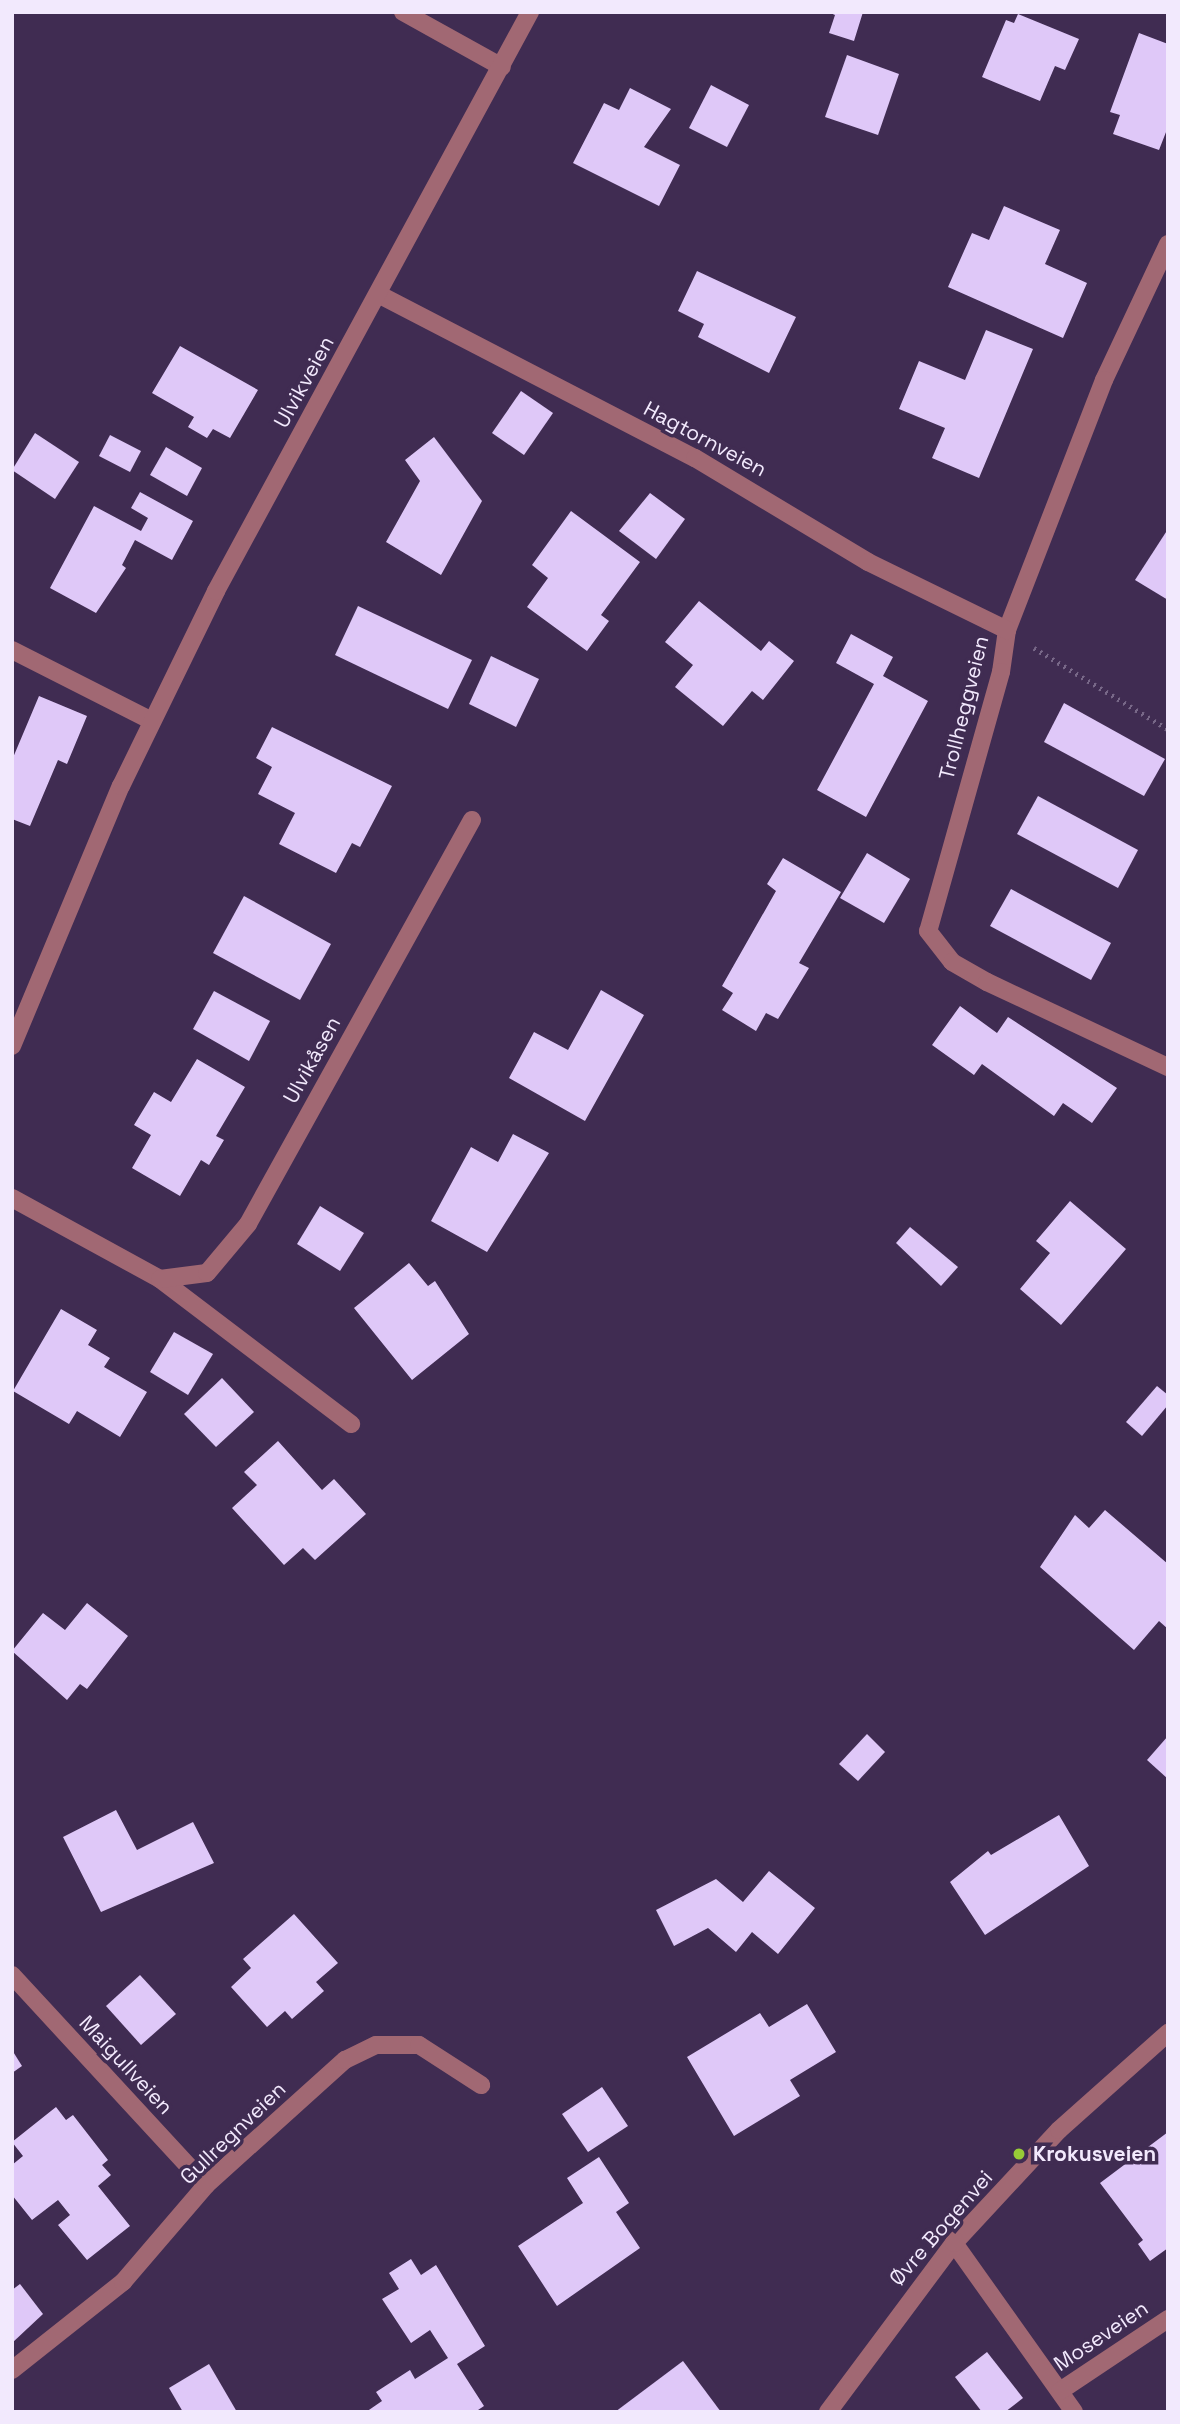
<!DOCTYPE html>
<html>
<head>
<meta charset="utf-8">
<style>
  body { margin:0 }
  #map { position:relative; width:1180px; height:2424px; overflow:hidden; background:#402c52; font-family:"Space Grotesk",sans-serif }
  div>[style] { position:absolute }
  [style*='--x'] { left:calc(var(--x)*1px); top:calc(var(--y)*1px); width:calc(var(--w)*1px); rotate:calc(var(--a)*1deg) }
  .building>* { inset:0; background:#dfc8f8 }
  .path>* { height:4.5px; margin-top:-2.25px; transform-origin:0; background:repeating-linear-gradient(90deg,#786888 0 2px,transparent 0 7px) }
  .minor>* { height:18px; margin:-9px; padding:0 9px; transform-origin:9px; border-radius:9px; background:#a16873 }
  .dots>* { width:19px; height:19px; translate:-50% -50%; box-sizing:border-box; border:4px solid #402c52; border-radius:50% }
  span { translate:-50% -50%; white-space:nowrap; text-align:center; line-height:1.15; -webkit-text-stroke:7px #402c52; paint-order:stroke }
  .street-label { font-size:21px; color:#f2e9fd }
  .poi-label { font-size:21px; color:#f2e9fd; font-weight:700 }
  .left { translate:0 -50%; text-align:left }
  .frame { position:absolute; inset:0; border:14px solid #f2e9fd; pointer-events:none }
</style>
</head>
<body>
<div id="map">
  <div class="building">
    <i style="clip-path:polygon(863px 12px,854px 41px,829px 33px,835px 15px,828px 12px)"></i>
    <i style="clip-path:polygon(1018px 14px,1079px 39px,1065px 70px,1055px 66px,1040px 101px,982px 77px,1006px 20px,1014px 23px)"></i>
    <i style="clip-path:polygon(1139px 33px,1168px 44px,1168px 127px,1159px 150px,1113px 134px,1120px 115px,1110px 112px)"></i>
    <i style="clip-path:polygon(847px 55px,899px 74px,878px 135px,825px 117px)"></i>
    <i style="clip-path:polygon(711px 85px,749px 105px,727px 147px,689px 128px)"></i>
    <i style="clip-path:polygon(630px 88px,671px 109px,644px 147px,680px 165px,659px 206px,573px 163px,604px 103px,619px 110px)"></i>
    <i style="clip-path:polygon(1004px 206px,1060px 230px,1045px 264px,1087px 283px,1063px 338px,948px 287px,972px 233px,989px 240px)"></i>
    <i style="clip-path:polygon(697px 271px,796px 317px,769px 373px,698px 337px,704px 324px,678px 311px)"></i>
    <i style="clip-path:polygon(986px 330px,1033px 349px,979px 478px,932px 458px,945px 428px,899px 409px,919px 361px,965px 380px)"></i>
    <i style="clip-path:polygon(180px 346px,258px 390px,230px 438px,213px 429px,207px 438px,188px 427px,194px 417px,152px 393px)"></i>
    <i style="clip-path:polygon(521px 391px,553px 413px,524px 455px,492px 433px)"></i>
    <i style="clip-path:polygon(35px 433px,79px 462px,55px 499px,12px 470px)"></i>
    <i style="clip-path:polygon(110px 435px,141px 451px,130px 472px,99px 456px)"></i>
    <i style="clip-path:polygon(434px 437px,482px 501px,441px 575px,386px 542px,420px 481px,405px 460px)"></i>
    <i style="clip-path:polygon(166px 447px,202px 468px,187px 496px,150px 475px)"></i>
    <i style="clip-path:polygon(140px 492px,193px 521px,172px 560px,135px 540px,122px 565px,126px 568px,96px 613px,50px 588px,94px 506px,141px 531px,148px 518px,131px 508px)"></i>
    <i style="clip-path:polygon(650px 493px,685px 519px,656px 559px,619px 531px)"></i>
    <i style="clip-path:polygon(571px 511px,640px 562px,601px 615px,609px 621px,587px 651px,527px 607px,548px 578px,532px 565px)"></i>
    <i style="clip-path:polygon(1168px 529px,1168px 600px,1135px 580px)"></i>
    <i style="clip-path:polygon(699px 601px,761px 651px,769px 641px,794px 661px,763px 700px,752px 691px,723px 726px,675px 687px,693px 665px,665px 642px)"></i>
    <i style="clip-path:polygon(358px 606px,472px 660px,448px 709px,335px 655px)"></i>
    <i style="clip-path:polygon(851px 634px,893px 657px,883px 676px,928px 701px,866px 817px,817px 790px,874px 684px,836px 663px)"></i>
    <i style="clip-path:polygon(491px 656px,539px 679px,516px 727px,469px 704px)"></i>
    <i style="clip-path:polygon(39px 696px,87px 716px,67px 764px,58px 760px,30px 826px,12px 819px,12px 760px)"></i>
    <i style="clip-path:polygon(1064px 703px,1165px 759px,1144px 796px,1044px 742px)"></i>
    <i style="clip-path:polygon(272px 727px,392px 786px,360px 847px,352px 843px,336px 873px,279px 844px,295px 813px,258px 794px,272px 767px,256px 758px)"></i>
    <i style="clip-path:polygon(1038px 796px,1138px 850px,1118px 888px,1017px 834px)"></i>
    <i style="clip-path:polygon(867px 853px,910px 879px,884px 923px,840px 898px)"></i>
    <i style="clip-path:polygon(783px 858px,841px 892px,799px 963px,809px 968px,778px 1019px,766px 1013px,756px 1031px,722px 1010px,733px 993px,722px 986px,776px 891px,767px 884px)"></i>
    <i style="clip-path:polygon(1011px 889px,1111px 943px,1091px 980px,990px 926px)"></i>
    <i style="clip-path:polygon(244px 896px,331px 944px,300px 1000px,213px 953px)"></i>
    <i style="clip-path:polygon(601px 990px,644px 1015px,585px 1121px,509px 1078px,534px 1032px,568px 1050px)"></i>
    <i style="clip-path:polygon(214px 991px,270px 1021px,249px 1061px,193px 1029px)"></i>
    <i style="clip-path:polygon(960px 1006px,997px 1033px,1008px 1017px,1117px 1088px,1092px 1123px,1063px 1103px,1054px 1116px,982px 1064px,974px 1075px,932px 1045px)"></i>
    <i style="clip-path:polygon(197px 1059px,245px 1087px,216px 1136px,224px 1140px,209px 1165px,201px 1160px,180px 1196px,132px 1168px,151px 1135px,134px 1125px,154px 1092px,171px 1102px)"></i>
    <i style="clip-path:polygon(513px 1134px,549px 1153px,487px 1252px,431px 1221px,471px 1147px,498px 1162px)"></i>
    <i style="clip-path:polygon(1070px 1201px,1126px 1249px,1061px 1325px,1020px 1289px,1050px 1253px,1036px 1241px)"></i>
    <i style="clip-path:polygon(320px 1206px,364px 1233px,340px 1271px,297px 1244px)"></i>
    <i style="clip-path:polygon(910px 1227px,958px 1267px,941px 1286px,896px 1243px)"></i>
    <i style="clip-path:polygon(409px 1263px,428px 1286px,435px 1281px,469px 1334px,412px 1380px,354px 1308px)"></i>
    <i style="clip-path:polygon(61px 1309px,97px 1330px,88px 1345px,110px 1358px,104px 1367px,147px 1392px,120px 1437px,77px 1411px,69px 1424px,13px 1391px)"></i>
    <i style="clip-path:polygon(174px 1332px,213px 1354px,188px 1395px,150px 1372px)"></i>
    <i style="clip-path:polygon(222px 1378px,254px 1412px,216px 1447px,184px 1414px)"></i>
    <i style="clip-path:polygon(1157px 1386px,1168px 1395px,1168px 1405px,1142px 1436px,1126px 1422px)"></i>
    <i style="clip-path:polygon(278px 1441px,322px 1490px,334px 1479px,366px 1514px,315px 1560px,303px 1548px,284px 1565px,232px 1508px,257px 1485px,244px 1472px)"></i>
    <i style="clip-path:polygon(1105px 1510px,1168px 1564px,1168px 1629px,1159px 1621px,1134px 1650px,1040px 1567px,1075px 1515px,1089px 1528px)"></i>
    <i style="clip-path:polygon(87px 1603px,128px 1636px,87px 1689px,80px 1684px,67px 1700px,12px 1651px,43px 1613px,65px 1630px)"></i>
    <i style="clip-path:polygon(867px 1734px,885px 1752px,858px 1781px,839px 1764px)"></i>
    <i style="clip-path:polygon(1168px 1736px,1168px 1779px,1147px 1760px)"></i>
    <i style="clip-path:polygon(116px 1810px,137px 1850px,193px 1822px,214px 1863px,101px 1912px,63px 1837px)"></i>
    <i style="clip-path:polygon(1059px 1815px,1089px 1866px,985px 1935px,950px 1882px,988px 1851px,991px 1855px)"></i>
    <i style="clip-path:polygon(769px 1871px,815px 1908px,778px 1954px,752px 1932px,736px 1952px,708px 1928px,674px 1946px,656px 1910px,716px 1879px,743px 1902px)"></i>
    <i style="clip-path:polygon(294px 1914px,338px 1963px,316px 1982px,324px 1991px,292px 2019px,285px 2011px,267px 2027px,231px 1987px,251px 1968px,243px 1959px)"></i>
    <i style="clip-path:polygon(140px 1975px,176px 2014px,141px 2045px,106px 2006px)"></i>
    <i style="clip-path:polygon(807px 2004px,836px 2052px,790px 2080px,800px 2096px,734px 2136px,687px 2057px,760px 2013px,769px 2027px)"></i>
    <i style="clip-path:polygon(12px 2050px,22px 2066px,12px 2073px)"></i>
    <i style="clip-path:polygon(602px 2087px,628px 2126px,588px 2152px,562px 2114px)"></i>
    <i style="clip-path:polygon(56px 2107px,66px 2120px,73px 2115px,108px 2160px,102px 2165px,111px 2175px,98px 2186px,130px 2226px,87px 2260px,58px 2225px,70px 2215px,58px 2200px,32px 2220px,12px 2195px,12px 2165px,23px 2156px,12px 2142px)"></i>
    <i style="clip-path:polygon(1168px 2132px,1168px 2248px,1150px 2261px,1138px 2244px,1143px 2240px,1100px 2183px)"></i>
    <i style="clip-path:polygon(599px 2157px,629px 2203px,616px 2212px,640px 2248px,557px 2306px,518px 2246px,583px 2203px,567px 2178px)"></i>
    <i style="clip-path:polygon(411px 2259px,421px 2275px,436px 2265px,485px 2346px,457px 2364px,484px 2406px,475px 2412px,366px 2412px,382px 2401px,376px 2392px,410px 2370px,415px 2379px,448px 2358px,430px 2330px,411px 2343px,382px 2299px,399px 2289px,389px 2273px)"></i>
    <i style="clip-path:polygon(20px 2284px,43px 2314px,12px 2343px,12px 2290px)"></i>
    <i style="clip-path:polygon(987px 2352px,1023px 2398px,1005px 2412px,982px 2412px,955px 2377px)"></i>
    <i style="clip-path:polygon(683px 2361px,721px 2412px,615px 2412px)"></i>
    <i style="clip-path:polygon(209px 2364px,237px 2412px,183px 2412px,169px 2388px)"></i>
  </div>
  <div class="path">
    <i style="--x:1034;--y:648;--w:157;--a:31.2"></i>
  </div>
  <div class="minor">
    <i style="--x:403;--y:12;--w:113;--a:29.1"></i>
    <i style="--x:1168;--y:244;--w:150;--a:115.2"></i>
    <i style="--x:1104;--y:380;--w:268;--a:111.2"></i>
    <i style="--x:1007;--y:630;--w:42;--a:98.1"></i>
    <i style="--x:1001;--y:672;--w:269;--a:105.7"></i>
    <i style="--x:928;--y:931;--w:39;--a:52"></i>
    <i style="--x:952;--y:962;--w:40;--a:29.7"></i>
    <i style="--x:987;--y:982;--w:200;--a:25.2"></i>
    <i style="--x:378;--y:294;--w:357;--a:27.4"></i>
    <i style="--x:695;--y:458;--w:202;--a:31"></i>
    <i style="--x:868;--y:562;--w:155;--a:26.1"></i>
    <i style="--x:12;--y:650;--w:157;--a:26.9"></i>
    <i style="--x:12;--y:1046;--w:282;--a:-67.3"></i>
    <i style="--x:121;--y:786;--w:217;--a:-64"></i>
    <i style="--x:216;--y:591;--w:659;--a:-61.53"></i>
    <i style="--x:12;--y:1198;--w:169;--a:28.7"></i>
    <i style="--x:160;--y:1279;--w:240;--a:37.2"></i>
    <i style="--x:160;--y:1279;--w:47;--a:-7.3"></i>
    <i style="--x:207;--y:1273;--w:64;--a:-50.1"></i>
    <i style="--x:248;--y:1224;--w:462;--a:-61"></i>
    <i style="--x:12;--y:1975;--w:286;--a:47.3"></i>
    <i style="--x:954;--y:2243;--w:207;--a:54.6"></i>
    <i style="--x:12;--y:2370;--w:142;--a:-38.4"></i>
    <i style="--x:123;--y:2282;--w:128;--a:-49.4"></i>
    <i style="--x:206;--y:2185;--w:187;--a:-42"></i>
    <i style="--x:345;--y:2060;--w:34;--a:-26"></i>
    <i style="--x:376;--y:2045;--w:43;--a:0"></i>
    <i style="--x:419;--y:2045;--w:74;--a:32.8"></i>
    <i style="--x:1060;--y:2391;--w:130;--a:-33.7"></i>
    <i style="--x:828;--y:2412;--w:211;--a:-53.3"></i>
    <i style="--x:954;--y:2243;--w:154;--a:-47.1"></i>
    <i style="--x:1059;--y:2130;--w:146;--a:-41.7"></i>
  </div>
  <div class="dots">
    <i style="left:1019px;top:2154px;background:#98cb37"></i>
  </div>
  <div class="street-label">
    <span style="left:304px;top:382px;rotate:-61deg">Ulvikveien</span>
    <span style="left:705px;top:439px;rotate:28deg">Hagtornveien</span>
    <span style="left:964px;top:708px;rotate:-76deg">Trollheggveien</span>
    <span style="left:312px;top:1060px;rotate:-61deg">Ulvikåsen</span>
    <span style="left:126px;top:2065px;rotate:47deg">Maigullveien</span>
    <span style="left:233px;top:2133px;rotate:-44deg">Gullregnveien</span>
    <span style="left:941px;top:2228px;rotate:-49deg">Øvre Bogenvei</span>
    <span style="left:1101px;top:2336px;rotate:-34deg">Moseveien</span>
  </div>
  <div class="poi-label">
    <span class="left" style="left:1033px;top:2154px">Krokusveien</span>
  </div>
  <div class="frame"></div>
</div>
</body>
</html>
